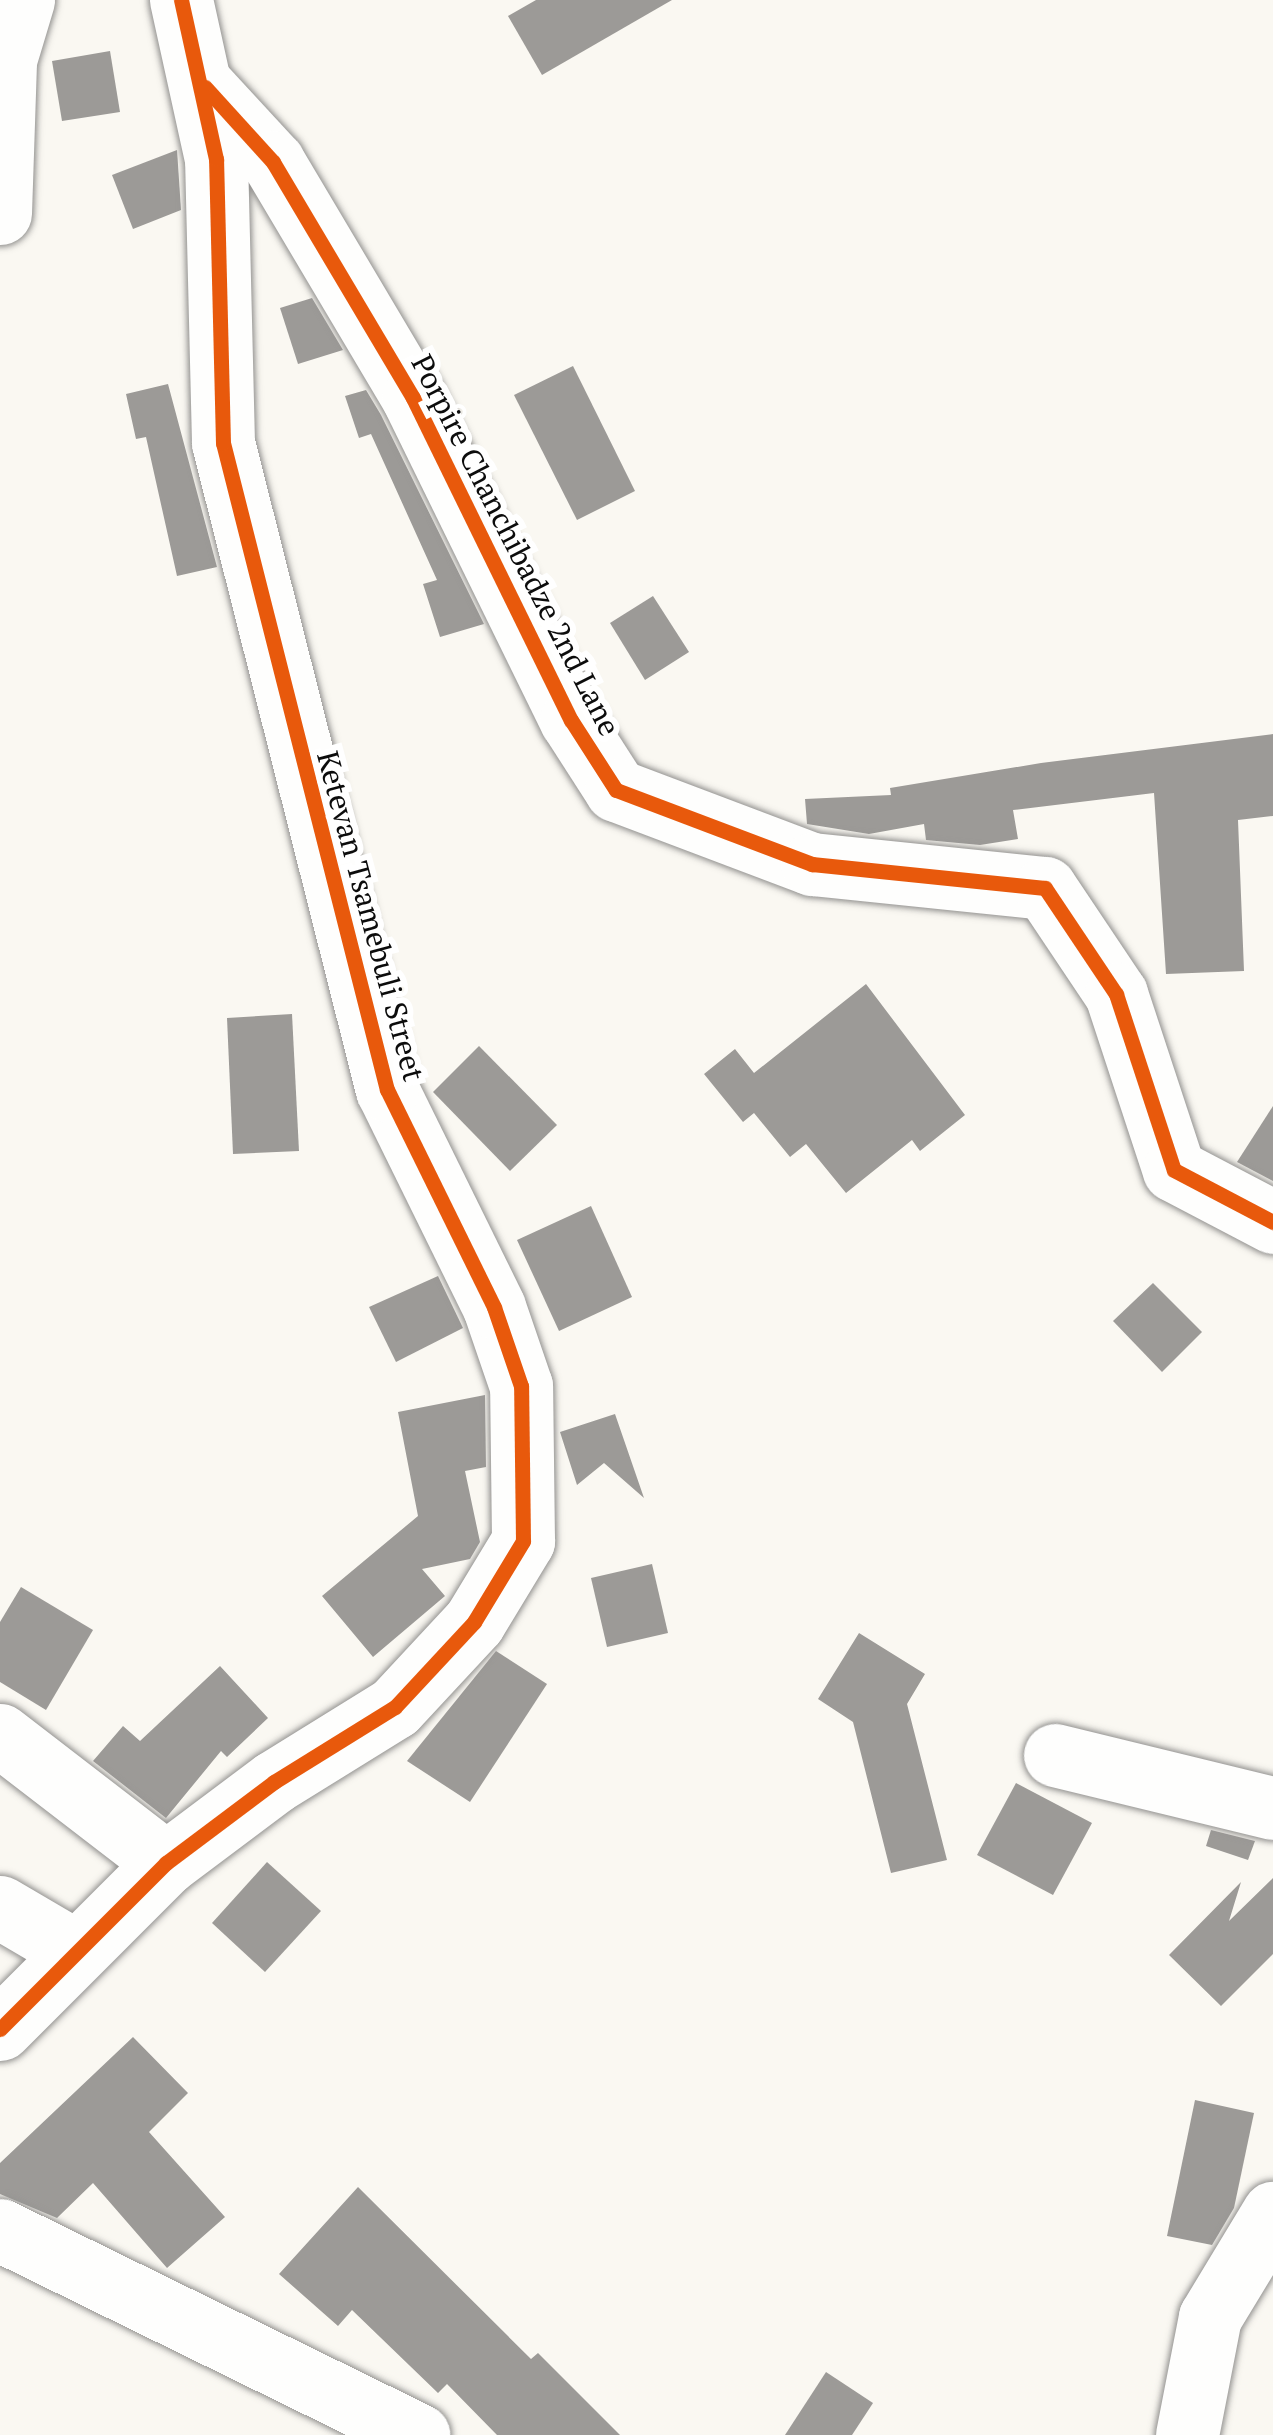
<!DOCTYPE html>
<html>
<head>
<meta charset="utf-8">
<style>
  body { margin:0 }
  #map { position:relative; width:1273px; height:2435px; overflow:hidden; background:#faf8f2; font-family:"PT Serif",serif }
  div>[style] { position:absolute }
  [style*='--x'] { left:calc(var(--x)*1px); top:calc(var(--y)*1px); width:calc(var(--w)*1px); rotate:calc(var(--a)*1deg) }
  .building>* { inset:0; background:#9c9a97 }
  .roads { filter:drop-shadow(0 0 3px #939290) drop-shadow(0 0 3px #939290) }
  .minor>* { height:63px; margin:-31.5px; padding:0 31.5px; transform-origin:31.5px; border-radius:31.5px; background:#fefefd }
  .cycleway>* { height:15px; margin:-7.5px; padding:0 7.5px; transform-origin:7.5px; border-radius:7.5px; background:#e8590c }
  span { translate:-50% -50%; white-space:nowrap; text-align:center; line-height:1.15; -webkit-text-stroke:12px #fff; paint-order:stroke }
  .street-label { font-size:30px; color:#0c0c0c }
</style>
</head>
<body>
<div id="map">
  <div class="building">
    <i style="clip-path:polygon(536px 0,672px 0,542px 75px,508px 16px)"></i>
    <i style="clip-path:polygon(110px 51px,120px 112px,62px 121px,52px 61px)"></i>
    <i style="clip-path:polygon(177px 150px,181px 210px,133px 229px,112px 175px)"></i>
    <i style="clip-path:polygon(312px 298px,343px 350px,298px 364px,280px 308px)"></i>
    <i style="clip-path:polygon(573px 366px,635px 491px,577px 520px,514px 395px)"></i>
    <i style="clip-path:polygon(168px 384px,217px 567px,177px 576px,146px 437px,136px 439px,126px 394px)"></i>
    <i style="clip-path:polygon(366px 390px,381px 415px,484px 624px,440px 637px,423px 584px,437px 580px,371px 434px,359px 438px,345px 396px)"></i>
    <i style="clip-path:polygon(653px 596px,689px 652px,645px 680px,610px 623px)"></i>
    <i style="clip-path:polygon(1273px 734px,1273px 816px,1238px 820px,1244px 971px,1166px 974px,1154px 793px,1013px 810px,1018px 839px,980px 845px,926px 840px,924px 824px,869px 834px,807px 824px,805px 799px,891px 795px,890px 788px,1041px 763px)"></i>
    <i style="clip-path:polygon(866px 984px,965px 1115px,920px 1151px,912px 1140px,846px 1193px,806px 1144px,790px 1157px,754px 1113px,743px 1122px,704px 1074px,735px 1049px,754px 1073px)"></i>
    <i style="clip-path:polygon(292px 1014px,299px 1151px,233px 1154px,227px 1018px)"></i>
    <i style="clip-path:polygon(479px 1046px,557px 1125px,510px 1171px,433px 1092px)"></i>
    <i style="clip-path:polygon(1273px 1106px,1273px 1181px,1237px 1162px)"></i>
    <i style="clip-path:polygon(591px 1206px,632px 1297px,559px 1331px,517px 1240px)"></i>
    <i style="clip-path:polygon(438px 1276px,463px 1328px,396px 1362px,369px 1307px)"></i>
    <i style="clip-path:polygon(1153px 1283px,1202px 1332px,1162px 1372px,1113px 1321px)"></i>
    <i style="clip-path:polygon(485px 1395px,486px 1467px,465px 1471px,480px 1542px,470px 1559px,422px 1569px,445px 1596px,373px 1657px,322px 1596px,418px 1516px,398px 1412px)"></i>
    <i style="clip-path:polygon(615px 1414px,644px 1498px,604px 1463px,577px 1485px,560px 1432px)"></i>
    <i style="clip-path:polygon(652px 1564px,668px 1633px,607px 1647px,591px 1578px)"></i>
    <i style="clip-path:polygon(21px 1587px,93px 1630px,46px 1710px,0 1682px,0 1622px)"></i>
    <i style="clip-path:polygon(859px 1633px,925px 1674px,907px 1704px,947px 1860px,891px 1873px,853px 1722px,818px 1699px)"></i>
    <i style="clip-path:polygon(496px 1651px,547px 1684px,470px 1802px,407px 1761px)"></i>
    <i style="clip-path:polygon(220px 1666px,268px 1718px,227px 1757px,221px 1751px,166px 1818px,93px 1761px,123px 1726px,140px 1741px)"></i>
    <i style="clip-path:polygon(1016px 1783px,1092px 1823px,1053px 1895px,977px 1855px)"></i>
    <i style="clip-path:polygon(1211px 1830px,1255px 1841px,1248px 1860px,1206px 1846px)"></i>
    <i style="clip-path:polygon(267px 1862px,321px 1911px,265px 1972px,212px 1923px)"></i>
    <i style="clip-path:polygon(1273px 1878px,1273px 1954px,1221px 2006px,1169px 1955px,1241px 1882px,1229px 1921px)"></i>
    <i style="clip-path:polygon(133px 2037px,188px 2093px,149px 2132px,225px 2217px,167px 2268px,93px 2183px,57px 2218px,0 2194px,0 2163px)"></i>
    <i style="clip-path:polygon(1195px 2100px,1254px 2113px,1234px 2208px,1212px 2245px,1167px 2236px)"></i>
    <i style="clip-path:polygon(358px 2187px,531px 2359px,538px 2353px,620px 2435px,497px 2435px,447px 2384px,438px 2393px,352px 2310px,338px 2326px,279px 2274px)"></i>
    <i style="clip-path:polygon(826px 2372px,873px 2403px,852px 2435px,785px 2435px)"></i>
  </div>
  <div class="roads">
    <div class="minor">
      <i style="--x:202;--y:85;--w:105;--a:47.3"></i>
      <i style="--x:273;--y:162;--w:274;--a:59.3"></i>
      <i style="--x:413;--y:398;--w:359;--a:63.9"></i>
      <i style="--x:571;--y:720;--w:83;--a:57.3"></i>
      <i style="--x:616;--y:790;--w:210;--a:20.7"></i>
      <i style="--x:812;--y:864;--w:234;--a:5.9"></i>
      <i style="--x:1045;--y:888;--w:128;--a:56.2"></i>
      <i style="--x:1116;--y:994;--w:185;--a:71.8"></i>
      <i style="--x:1174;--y:1170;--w:112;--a:27.7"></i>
      <i style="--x:0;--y:213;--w:153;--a:-88.1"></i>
      <i style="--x:5;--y:60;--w:63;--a:-73.3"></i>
      <i style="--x:0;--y:1735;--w:210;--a:37.6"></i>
      <i style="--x:1055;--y:1755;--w:224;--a:13.7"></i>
      <i style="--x:0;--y:1907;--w:87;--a:30.4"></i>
      <i style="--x:0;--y:2029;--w:235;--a:-45"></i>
      <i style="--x:166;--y:1863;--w:135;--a:-36.9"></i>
      <i style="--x:274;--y:1782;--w:142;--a:-31.8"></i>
      <i style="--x:395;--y:1707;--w:116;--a:-47.1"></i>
      <i style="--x:474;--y:1622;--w:95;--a:-58.8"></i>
      <i style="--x:523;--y:1541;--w:155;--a:-90.7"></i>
      <i style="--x:521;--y:1386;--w:83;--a:-108.9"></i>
      <i style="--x:494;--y:1307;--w:242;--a:-116.2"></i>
      <i style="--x:387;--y:1090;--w:667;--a:-104.22"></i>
      <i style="--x:223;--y:443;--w:284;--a:-91.4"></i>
      <i style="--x:216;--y:159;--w:163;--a:-102.4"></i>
      <i style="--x:0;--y:2230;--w:466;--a:26.1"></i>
      <i style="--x:1187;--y:2435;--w:120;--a:-79"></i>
      <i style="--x:1210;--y:2317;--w:122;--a:-58.8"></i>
    </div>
  </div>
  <div class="cycleway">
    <i style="--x:205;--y:87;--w:101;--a:47.8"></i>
    <i style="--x:273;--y:162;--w:274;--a:59.3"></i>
    <i style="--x:413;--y:398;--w:359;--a:63.9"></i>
    <i style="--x:571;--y:720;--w:83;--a:57.3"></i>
    <i style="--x:616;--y:790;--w:210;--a:20.7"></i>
    <i style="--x:812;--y:864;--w:234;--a:5.9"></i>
    <i style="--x:1045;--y:888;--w:128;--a:56.2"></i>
    <i style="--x:1116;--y:994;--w:185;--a:71.8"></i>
    <i style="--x:1174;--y:1170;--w:112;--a:27.7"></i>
    <i style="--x:0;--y:2029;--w:235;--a:-45"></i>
    <i style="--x:166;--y:1863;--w:135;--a:-36.9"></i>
    <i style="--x:274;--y:1782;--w:142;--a:-31.8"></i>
    <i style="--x:395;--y:1707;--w:116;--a:-47.1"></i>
    <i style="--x:474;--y:1622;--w:95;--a:-58.8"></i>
    <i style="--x:523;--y:1541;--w:155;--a:-90.7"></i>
    <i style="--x:521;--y:1386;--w:83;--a:-108.9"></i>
    <i style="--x:494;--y:1307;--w:242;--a:-116.2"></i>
    <i style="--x:387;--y:1090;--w:667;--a:-104.22"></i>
    <i style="--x:223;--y:443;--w:284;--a:-91.4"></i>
    <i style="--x:216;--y:159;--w:163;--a:-102.4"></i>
  </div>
  <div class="street-label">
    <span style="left:516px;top:545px;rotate:63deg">Porpire Chanchibadze 2nd Lane</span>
    <span style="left:371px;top:916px;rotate:75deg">Ketevan Tsamebuli Street</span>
  </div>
</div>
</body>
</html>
